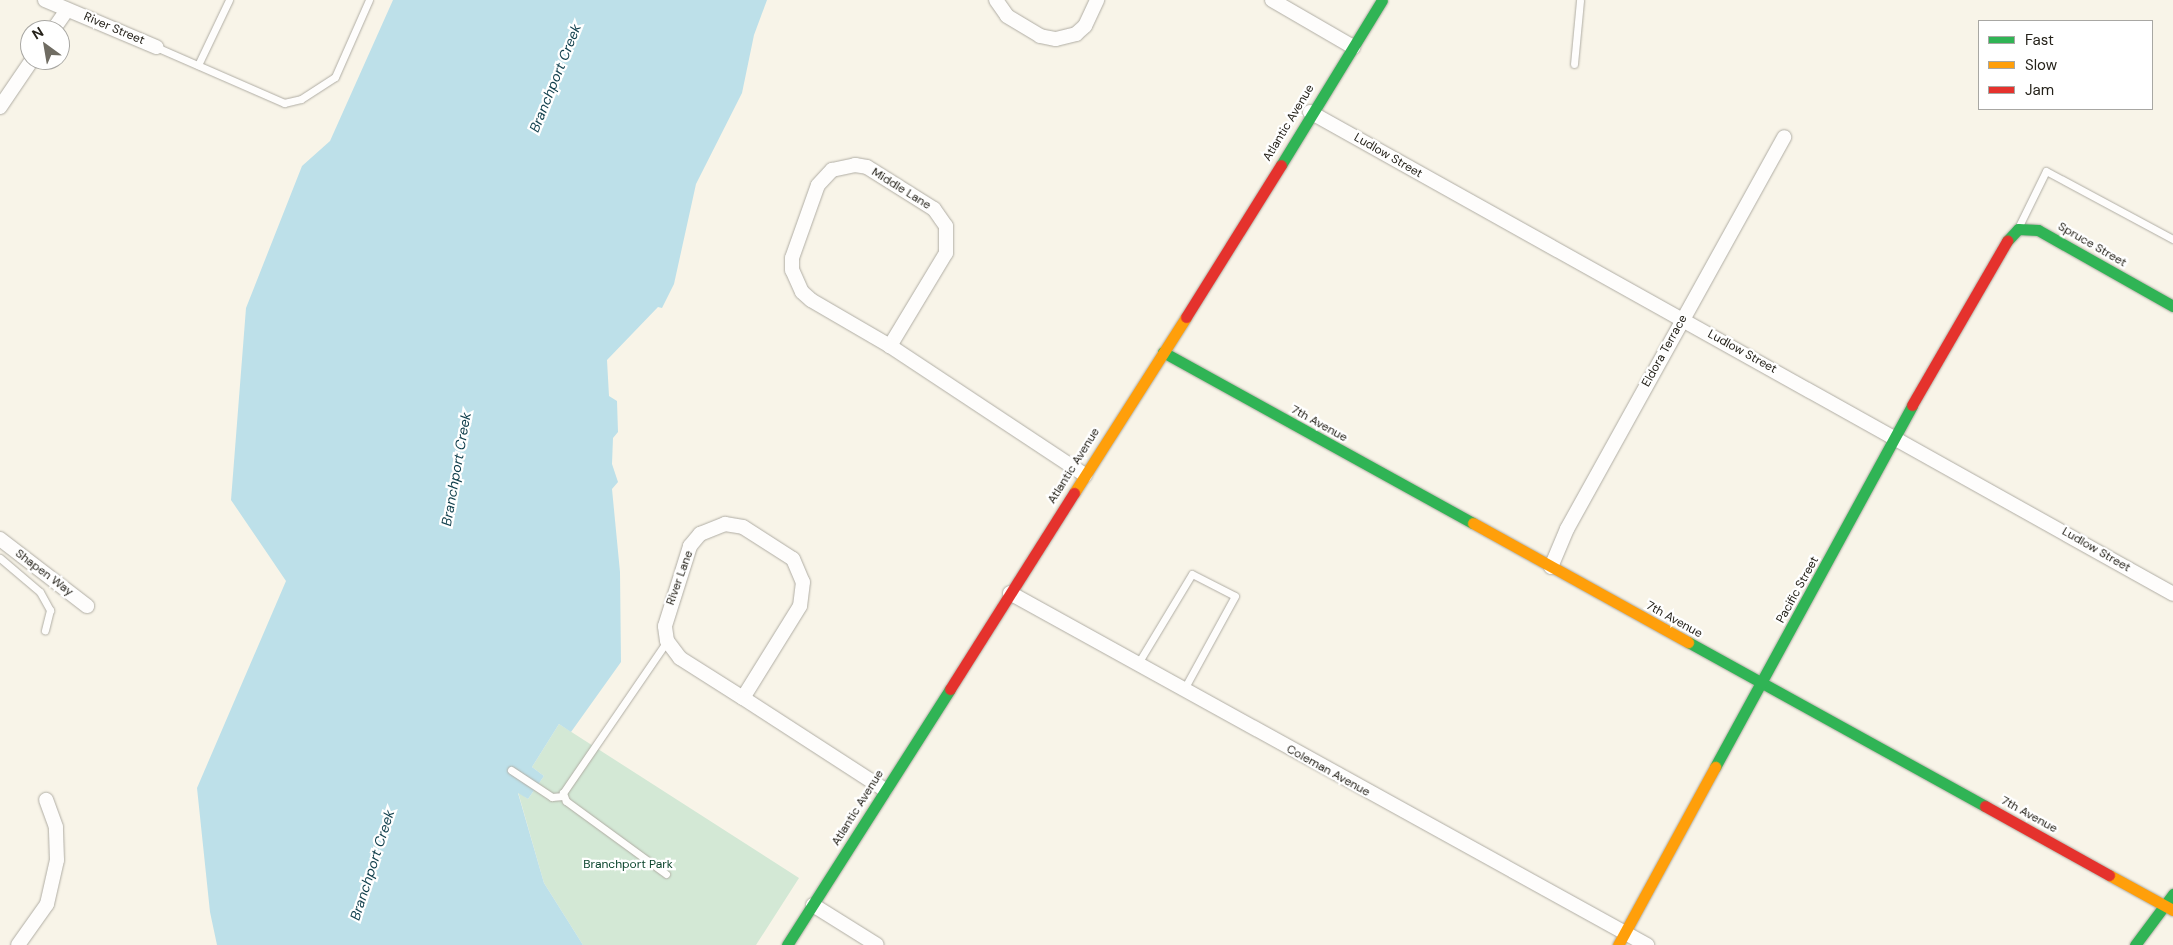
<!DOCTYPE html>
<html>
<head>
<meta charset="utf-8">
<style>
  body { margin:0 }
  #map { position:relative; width:2173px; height:945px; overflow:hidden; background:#f8f4e8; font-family:"DM Sans",sans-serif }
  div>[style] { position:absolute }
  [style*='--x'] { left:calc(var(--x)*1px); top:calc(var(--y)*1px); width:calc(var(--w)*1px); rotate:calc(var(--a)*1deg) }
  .green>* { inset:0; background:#d3e8d5 }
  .water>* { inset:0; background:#bde0e9 }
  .roads { filter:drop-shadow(0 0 1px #b0ada4) drop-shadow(0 0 1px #b0ada4) }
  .lane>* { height:7px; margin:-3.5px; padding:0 3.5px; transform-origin:3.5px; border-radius:3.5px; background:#fefdfc }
  .street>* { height:14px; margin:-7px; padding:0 7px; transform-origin:7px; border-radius:7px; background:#fefdfc }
  .fast>* { height:11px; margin:-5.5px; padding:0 5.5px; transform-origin:5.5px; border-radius:5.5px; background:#30b455 }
  .slow>* { height:11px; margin:-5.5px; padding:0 5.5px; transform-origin:5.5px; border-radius:5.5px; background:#ff9f0a }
  .jam>* { height:11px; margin:-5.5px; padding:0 5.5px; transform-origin:5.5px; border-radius:5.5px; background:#e5322d }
  span { translate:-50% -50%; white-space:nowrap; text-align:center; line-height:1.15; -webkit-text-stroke:4.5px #fff; paint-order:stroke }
  .street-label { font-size:12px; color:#25221a }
  .park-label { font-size:12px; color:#0a442c }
  .water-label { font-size:14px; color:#0f3e4b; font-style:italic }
  .legend { position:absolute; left:1978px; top:20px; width:175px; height:90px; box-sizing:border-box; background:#fff; border:1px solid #a8a7a3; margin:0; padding:6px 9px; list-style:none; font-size:15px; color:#25221a }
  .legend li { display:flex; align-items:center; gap:10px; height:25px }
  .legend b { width:25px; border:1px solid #a8a7a3 }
  .north { position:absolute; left:20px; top:20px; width:50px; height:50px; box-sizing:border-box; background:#fff; border:1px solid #a8a7a3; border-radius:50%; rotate:328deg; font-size:14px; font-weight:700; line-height:20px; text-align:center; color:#25221a }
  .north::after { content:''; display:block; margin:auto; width:18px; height:22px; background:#6f6c62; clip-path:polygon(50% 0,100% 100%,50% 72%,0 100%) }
</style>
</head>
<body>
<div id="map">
  <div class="green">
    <i style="clip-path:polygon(559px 724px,799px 878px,756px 945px,583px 945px,544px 883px,518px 792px,528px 799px,544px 776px,532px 767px)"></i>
  </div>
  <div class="water">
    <i style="clip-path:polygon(393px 0,767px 0,754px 35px,742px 93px,696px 184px,674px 284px,662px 308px,658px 307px,607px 360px,609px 396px,617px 401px,618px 432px,613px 438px,612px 464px,618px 482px,612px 489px,620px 572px,621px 662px,571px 732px,559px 724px,532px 767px,544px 776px,528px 799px,518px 793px,544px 883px,583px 945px,217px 945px,210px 912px,197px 788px,286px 581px,231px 500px,246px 308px,302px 166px,330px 141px)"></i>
  </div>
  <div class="roads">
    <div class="lane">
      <i style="--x:156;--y:47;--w:140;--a:23.6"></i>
      <i style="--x:284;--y:103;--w:17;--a:-13"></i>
      <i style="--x:301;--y:99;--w:40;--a:-32.9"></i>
      <i style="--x:335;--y:77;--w:84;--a:-66.2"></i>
      <i style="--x:1574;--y:64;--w:64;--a:-84.6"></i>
      <i style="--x:198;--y:65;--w:72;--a:-64.5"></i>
      <i style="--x:2019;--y:226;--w:61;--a:-63.9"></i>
      <i style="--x:2046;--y:171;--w:144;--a:28.2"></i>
      <i style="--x:0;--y:558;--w:52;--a:40.4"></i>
      <i style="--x:40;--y:592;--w:21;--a:61"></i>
      <i style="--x:50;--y:610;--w:21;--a:104"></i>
      <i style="--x:1137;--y:665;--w:106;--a:-58.9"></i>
      <i style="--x:1192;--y:574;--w:48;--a:27.1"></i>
      <i style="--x:1235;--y:596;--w:108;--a:118.7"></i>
      <i style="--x:511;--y:770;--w:49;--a:33.4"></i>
      <i style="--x:552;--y:797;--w:11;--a:-5"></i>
      <i style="--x:666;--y:874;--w:124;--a:-143.9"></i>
      <i style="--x:566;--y:801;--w:9;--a:-111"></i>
      <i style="--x:563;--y:793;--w:184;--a:-55.6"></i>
    </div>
    <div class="street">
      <i style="--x:45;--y:0;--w:121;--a:22.9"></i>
      <i style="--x:996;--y:0;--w:19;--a:55"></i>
      <i style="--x:1007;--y:16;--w:39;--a:31"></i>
      <i style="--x:1040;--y:36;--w:16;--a:11"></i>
      <i style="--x:1056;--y:39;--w:21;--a:-14"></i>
      <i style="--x:1076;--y:34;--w:12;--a:-42"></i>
      <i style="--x:1085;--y:26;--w:29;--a:-65"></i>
      <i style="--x:1272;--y:0;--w:94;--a:30.1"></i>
      <i style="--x:53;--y:30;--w:24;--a:-55"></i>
      <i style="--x:0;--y:107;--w:57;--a:-55.8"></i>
      <i style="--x:1310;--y:112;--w:988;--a:29.18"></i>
      <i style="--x:855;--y:165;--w:12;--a:9"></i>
      <i style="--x:867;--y:167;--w:79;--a:32.1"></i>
      <i style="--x:934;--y:209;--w:21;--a:55"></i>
      <i style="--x:946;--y:226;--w:27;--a:90"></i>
      <i style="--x:946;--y:253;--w:109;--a:121.1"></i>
      <i style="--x:890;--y:346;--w:91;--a:-149.8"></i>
      <i style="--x:811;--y:300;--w:12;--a:-138"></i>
      <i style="--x:802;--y:292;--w:24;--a:-114"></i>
      <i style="--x:792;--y:270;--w:12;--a:-90"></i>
      <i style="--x:792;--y:258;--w:77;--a:-70.4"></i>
      <i style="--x:818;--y:185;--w:21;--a:-47"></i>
      <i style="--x:832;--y:170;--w:24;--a:-12"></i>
      <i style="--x:890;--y:346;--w:234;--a:33.5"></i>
      <i style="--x:725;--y:524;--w:18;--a:9"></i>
      <i style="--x:743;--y:527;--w:59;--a:32.6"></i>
      <i style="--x:793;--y:559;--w:25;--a:67"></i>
      <i style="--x:803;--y:582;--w:24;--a:97"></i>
      <i style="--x:800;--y:606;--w:108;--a:121.8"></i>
      <i style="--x:743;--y:698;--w:75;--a:-147.6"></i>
      <i style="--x:680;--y:658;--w:21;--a:-127"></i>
      <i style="--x:667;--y:641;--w:15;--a:-98"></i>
      <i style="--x:665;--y:626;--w:84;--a:-72.6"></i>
      <i style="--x:690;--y:546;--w:16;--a:-50"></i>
      <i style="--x:700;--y:534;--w:27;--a:-22"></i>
      <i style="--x:0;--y:539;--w:110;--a:37.6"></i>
      <i style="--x:1551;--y:567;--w:41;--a:-67.2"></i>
      <i style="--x:1567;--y:529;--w:448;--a:-61"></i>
      <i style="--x:1010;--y:593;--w:728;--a:28.92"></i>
      <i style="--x:743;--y:698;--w:169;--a:32.9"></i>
      <i style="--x:813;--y:905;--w:75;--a:32"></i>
      <i style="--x:18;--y:945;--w:50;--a:-54.7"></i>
      <i style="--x:47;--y:904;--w:45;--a:-77.2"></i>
      <i style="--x:57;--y:860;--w:33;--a:-92"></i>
      <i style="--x:56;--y:827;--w:29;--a:-110"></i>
    </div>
    <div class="fast">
      <i style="--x:1281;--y:165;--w:193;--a:-58.5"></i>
      <i style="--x:2007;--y:241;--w:16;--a:-47"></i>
      <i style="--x:2018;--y:229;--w:20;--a:3"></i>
      <i style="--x:2038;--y:230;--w:155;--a:29.4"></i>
      <i style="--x:1163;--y:352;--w:354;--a:28.9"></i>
      <i style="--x:1688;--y:642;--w:339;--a:28.9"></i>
      <i style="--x:1715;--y:767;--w:412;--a:-61.4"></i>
      <i style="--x:787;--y:945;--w:303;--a:-57.5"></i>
      <i style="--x:2135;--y:945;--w:64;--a:-53.3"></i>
    </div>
    <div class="slow">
      <i style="--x:1074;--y:493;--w:209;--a:-57.5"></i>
      <i style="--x:1473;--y:523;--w:246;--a:29"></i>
      <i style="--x:2109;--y:875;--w:73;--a:28.7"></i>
      <i style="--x:1618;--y:945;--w:203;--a:-61.4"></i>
    </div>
    <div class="jam">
      <i style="--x:1186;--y:317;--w:179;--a:-58"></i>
      <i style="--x:1912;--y:405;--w:190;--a:-59.9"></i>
      <i style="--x:950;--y:689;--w:232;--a:-57.7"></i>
      <i style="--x:1985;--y:806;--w:142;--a:29.1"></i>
    </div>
  </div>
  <div class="street-label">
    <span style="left:114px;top:29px;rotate:23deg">River Street</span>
    <span style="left:1289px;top:123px;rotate:-59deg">Atlantic Avenue</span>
    <span style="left:1388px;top:156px;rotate:30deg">Ludlow Street</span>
    <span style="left:901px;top:189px;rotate:32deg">Middle Lane</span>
    <span style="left:2092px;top:245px;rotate:30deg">Spruce Street</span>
    <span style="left:1665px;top:351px;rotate:-61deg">Eldora Terrace</span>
    <span style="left:1742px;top:352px;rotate:29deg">Ludlow Street</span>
    <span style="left:1319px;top:424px;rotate:29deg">7th Avenue</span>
    <span style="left:1074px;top:466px;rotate:-58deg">Atlantic Avenue</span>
    <span style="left:2096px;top:550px;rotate:30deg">Ludlow Street</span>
    <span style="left:44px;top:573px;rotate:37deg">Shapen Way</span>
    <span style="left:680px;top:578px;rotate:-70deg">River Lane</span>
    <span style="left:1798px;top:590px;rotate:-61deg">Pacific Street</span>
    <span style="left:1674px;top:620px;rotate:29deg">7th Avenue</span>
    <span style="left:1328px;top:771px;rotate:29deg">Coleman Avenue</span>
    <span style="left:858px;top:808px;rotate:-58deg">Atlantic Avenue</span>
    <span style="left:2029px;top:815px;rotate:29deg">7th Avenue</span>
  </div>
  <div class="park-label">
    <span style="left:628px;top:865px">Branchport Park</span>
  </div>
  <div class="water-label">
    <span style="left:555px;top:78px;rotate:-68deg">Branchport Creek</span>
    <span style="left:456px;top:469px;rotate:-80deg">Branchport Creek</span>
    <span style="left:372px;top:865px;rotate:-72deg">Branchport Creek</span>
  </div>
  <ul class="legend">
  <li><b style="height:6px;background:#30b455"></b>Fast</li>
  <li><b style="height:6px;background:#ff9f0a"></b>Slow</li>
  <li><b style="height:6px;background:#e5322d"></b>Jam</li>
  </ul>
  <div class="north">N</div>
</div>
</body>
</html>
